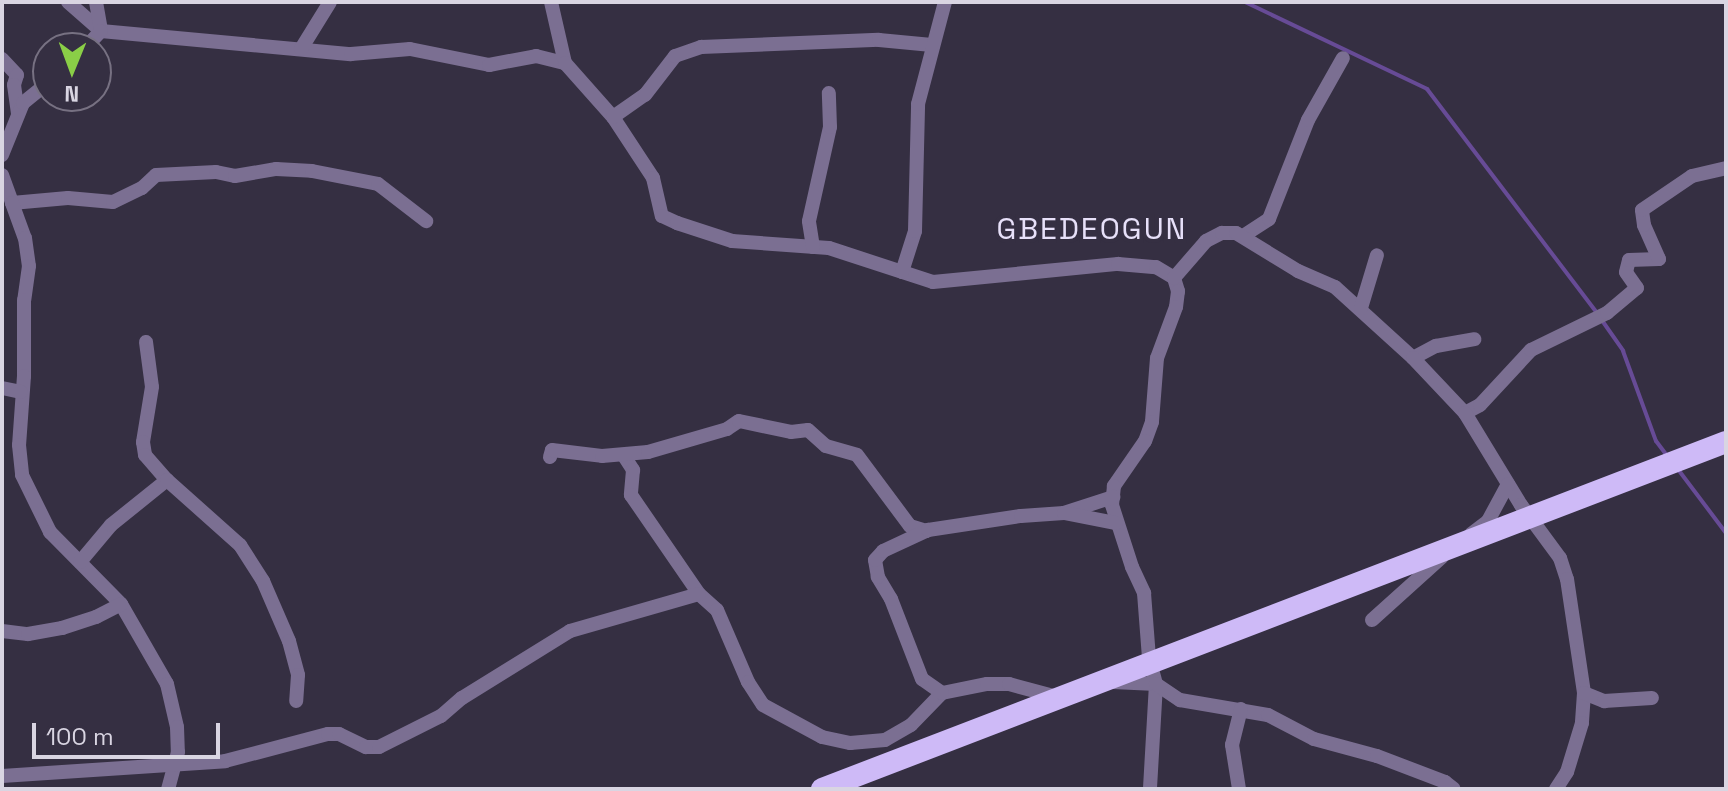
<!DOCTYPE html>
<html>
<head>
<meta charset="utf-8">
<style>
  body { margin:0 }
  #map { position:relative; width:1728px; height:791px; overflow:hidden; background:#352f42; font-family:"Space Grotesk",sans-serif }
  div>[style] { position:absolute }
  [style*='--x'] { left:calc(var(--x)*1px); top:calc(var(--y)*1px); width:calc(var(--w)*1px); rotate:calc(var(--a)*1deg) }
  .stream>* { height:4px; margin:-2px; padding:0 2px; transform-origin:2px; border-radius:2px; background:#674b96 }
  .minor>* { height:14px; margin:-7px; padding:0 7px; transform-origin:7px; border-radius:7px; background:#7b6f92 }
  .trunk>* { height:22px; margin:-11px; padding:0 11px; transform-origin:11px; border-radius:11px; background:#cebaf7 }
  span { translate:-50% -50%; white-space:nowrap; text-align:center; line-height:1.15; -webkit-text-stroke:8px #352f42; paint-order:stroke }
  .quarter-label { font-size:30px; color:#e7e0f9; letter-spacing:2px }
  .frame { position:absolute; inset:0; border:4px solid #d9d5e2; pointer-events:none }
  .north { position:absolute; left:32px; top:32px; width:80px; height:80px; box-sizing:border-box; background:#352f42; border:2px solid #777182; border-radius:50%; rotate:181deg; font-size:22px; font-weight:700; line-height:32px; text-align:center; color:#d9d5e2 }
  .north::after { content:''; display:block; margin:auto; width:28px; height:36px; background:#8ace47; clip-path:polygon(50% 0,100% 100%,50% 72%,0 100%) }
  .scale { position:absolute; left:32px; top:723px; width:188px; height:36px; box-sizing:border-box; border:4px solid #d9d5e2; border-top:0; padding-left:10px; font-size:24px; line-height:28px; white-space:nowrap; color:#d9d5e2; -webkit-text-stroke:6px #352f42; paint-order:stroke }
</style>
</head>
<body>
<div id="map">
  <div class="stream">
    <i style="--x:1245;--y:2;--w:202;--a:25.5"></i>
    <i style="--x:1427;--y:89;--w:280;--a:52.8"></i>
    <i style="--x:1601;--y:319;--w:39;--a:55"></i>
    <i style="--x:1623;--y:351;--w:96;--a:69.9"></i>
    <i style="--x:1656;--y:441;--w:21;--a:53"></i>
    <i style="--x:1677;--y:468;--w:81;--a:53"></i>
  </div>
  <div class="minor">
    <i style="--x:68;--y:2;--w:44;--a:41.3"></i>
    <i style="--x:101;--y:31;--w:251;--a:5.3"></i>
    <i style="--x:351;--y:54;--w:59;--a:-4.8"></i>
    <i style="--x:410;--y:49;--w:81;--a:11.4"></i>
    <i style="--x:489;--y:65;--w:48;--a:-10.8"></i>
    <i style="--x:536;--y:56;--w:30;--a:14"></i>
    <i style="--x:96;--y:2;--w:29;--a:80"></i>
    <i style="--x:551;--y:2;--w:63;--a:77.1"></i>
    <i style="--x:565;--y:63;--w:72;--a:48.4"></i>
    <i style="--x:613;--y:117;--w:73;--a:56.7"></i>
    <i style="--x:653;--y:178;--w:39;--a:77"></i>
    <i style="--x:662;--y:216;--w:17;--a:25"></i>
    <i style="--x:677;--y:223;--w:58;--a:18.1"></i>
    <i style="--x:732;--y:241;--w:97;--a:4.1"></i>
    <i style="--x:829;--y:248;--w:109;--a:18.1"></i>
    <i style="--x:933;--y:282;--w:186;--a:-5.6"></i>
    <i style="--x:1118;--y:264;--w:38;--a:5"></i>
    <i style="--x:1156;--y:267;--w:21;--a:31"></i>
    <i style="--x:1174;--y:278;--w:14;--a:73"></i>
    <i style="--x:1178;--y:291;--w:16;--a:97"></i>
    <i style="--x:1176;--y:307;--w:54;--a:110.4"></i>
    <i style="--x:1157;--y:358;--w:64;--a:94.5"></i>
    <i style="--x:1152;--y:422;--w:20;--a:110"></i>
    <i style="--x:1145;--y:441;--w:55;--a:124.6"></i>
    <i style="--x:1114;--y:486;--w:19;--a:96"></i>
    <i style="--x:1112;--y:505;--w:65;--a:72.1"></i>
    <i style="--x:1132;--y:567;--w:29;--a:65"></i>
    <i style="--x:1144;--y:593;--w:65;--a:85.6"></i>
    <i style="--x:1149;--y:658;--w:27;--a:75"></i>
    <i style="--x:1156;--y:684;--w:105;--a:93.3"></i>
    <i style="--x:85;--y:48;--w:23;--a:-47"></i>
    <i style="--x:301;--y:49;--w:55;--a:-58.3"></i>
    <i style="--x:2;--y:59;--w:22;--a:47"></i>
    <i style="--x:17;--y:75;--w:10;--a:107"></i>
    <i style="--x:14;--y:85;--w:28;--a:82"></i>
    <i style="--x:613;--y:117;--w:39;--a:-35"></i>
    <i style="--x:645;--y:95;--w:49;--a:-52.4"></i>
    <i style="--x:675;--y:56;--w:28;--a:-19"></i>
    <i style="--x:701;--y:47;--w:178;--a:-2.3"></i>
    <i style="--x:879;--y:40;--w:53;--a:5.4"></i>
    <i style="--x:2;--y:155;--w:56;--a:-68"></i>
    <i style="--x:23;--y:103;--w:32;--a:-39"></i>
    <i style="--x:2;--y:175;--w:30;--a:70"></i>
    <i style="--x:12;--y:203;--w:56;--a:-5.1"></i>
    <i style="--x:68;--y:198;--w:45;--a:5.1"></i>
    <i style="--x:113;--y:202;--w:32;--a:-26"></i>
    <i style="--x:142;--y:188;--w:19;--a:-43"></i>
    <i style="--x:156;--y:175;--w:60;--a:-2.9"></i>
    <i style="--x:216;--y:172;--w:19;--a:12"></i>
    <i style="--x:235;--y:176;--w:42;--a:-9.7"></i>
    <i style="--x:276;--y:169;--w:36;--a:3"></i>
    <i style="--x:312;--y:171;--w:67;--a:11.1"></i>
    <i style="--x:378;--y:184;--w:61;--a:37.6"></i>
    <i style="--x:12;--y:203;--w:37;--a:70"></i>
    <i style="--x:25;--y:238;--w:28;--a:82"></i>
    <i style="--x:29;--y:266;--w:34;--a:98"></i>
    <i style="--x:24;--y:300;--w:76;--a:90"></i>
    <i style="--x:24;--y:376;--w:69;--a:94.1"></i>
    <i style="--x:19;--y:445;--w:30;--a:84"></i>
    <i style="--x:22;--y:475;--w:64;--a:63.8"></i>
    <i style="--x:50;--y:532;--w:101;--a:45.4"></i>
    <i style="--x:121;--y:604;--w:92;--a:60.1"></i>
    <i style="--x:167;--y:684;--w:44;--a:76.9"></i>
    <i style="--x:177;--y:727;--w:25;--a:88"></i>
    <i style="--x:178;--y:752;--w:38;--a:105"></i>
    <i style="--x:1243;--y:236;--w:31;--a:-33"></i>
    <i style="--x:1269;--y:219;--w:106;--a:-68.5"></i>
    <i style="--x:1308;--y:120;--w:71;--a:-60.6"></i>
    <i style="--x:813;--y:247;--w:26;--a:-99"></i>
    <i style="--x:809;--y:221;--w:96;--a:-77.4"></i>
    <i style="--x:830;--y:127;--w:34;--a:-92"></i>
    <i style="--x:902;--y:272;--w:43;--a:-72.4"></i>
    <i style="--x:915;--y:231;--w:127;--a:-88.6"></i>
    <i style="--x:918;--y:104;--w:106;--a:-75.2"></i>
    <i style="--x:1174;--y:278;--w:49;--a:-49.1"></i>
    <i style="--x:1206;--y:241;--w:18;--a:-27"></i>
    <i style="--x:1222;--y:233;--w:14;--a:0"></i>
    <i style="--x:1236;--y:233;--w:73;--a:31.5"></i>
    <i style="--x:1298;--y:271;--w:40;--a:23.4"></i>
    <i style="--x:1335;--y:287;--w:105;--a:42.3"></i>
    <i style="--x:1413;--y:358;--w:26;--a:-28"></i>
    <i style="--x:1436;--y:346;--w:39;--a:-10"></i>
    <i style="--x:1361;--y:308;--w:55;--a:-73.2"></i>
    <i style="--x:146;--y:342;--w:45;--a:82.4"></i>
    <i style="--x:152;--y:387;--w:56;--a:99.3"></i>
    <i style="--x:143;--y:442;--w:13;--a:81"></i>
    <i style="--x:145;--y:455;--w:33;--a:49"></i>
    <i style="--x:1413;--y:358;--w:76;--a:46.6"></i>
    <i style="--x:1465;--y:413;--w:17;--a:-28"></i>
    <i style="--x:1480;--y:405;--w:75;--a:-47.2"></i>
    <i style="--x:1531;--y:350;--w:85;--a:-26"></i>
    <i style="--x:1607;--y:313;--w:39;--a:-40"></i>
    <i style="--x:1637;--y:288;--w:19;--a:-125"></i>
    <i style="--x:1626;--y:272;--w:12;--a:-76"></i>
    <i style="--x:1629;--y:260;--w:30;--a:-2"></i>
    <i style="--x:1659;--y:259;--w:37;--a:-114"></i>
    <i style="--x:1644;--y:225;--w:15;--a:-98"></i>
    <i style="--x:1642;--y:210;--w:60;--a:-34.2"></i>
    <i style="--x:1692;--y:176;--w:35;--a:-13"></i>
    <i style="--x:2;--y:388;--w:19;--a:12"></i>
    <i style="--x:1465;--y:413;--w:108;--a:58.7"></i>
    <i style="--x:1521;--y:505;--w:66;--a:53.7"></i>
    <i style="--x:1560;--y:558;--w:22;--a:72"></i>
    <i style="--x:1567;--y:579;--w:115;--a:81.5"></i>
    <i style="--x:1584;--y:693;--w:30;--a:94"></i>
    <i style="--x:1582;--y:723;--w:51;--a:107"></i>
    <i style="--x:1567;--y:772;--w:20;--a:123"></i>
    <i style="--x:624;--y:456;--w:17;--a:57"></i>
    <i style="--x:633;--y:470;--w:25;--a:95"></i>
    <i style="--x:631;--y:495;--w:120;--a:55.5"></i>
    <i style="--x:699;--y:594;--w:24;--a:42"></i>
    <i style="--x:717;--y:610;--w:78;--a:66.7"></i>
    <i style="--x:748;--y:682;--w:27;--a:57"></i>
    <i style="--x:763;--y:705;--w:67;--a:28.5"></i>
    <i style="--x:822;--y:737;--w:29;--a:12"></i>
    <i style="--x:850;--y:743;--w:35;--a:-5"></i>
    <i style="--x:885;--y:740;--w:30;--a:-30"></i>
    <i style="--x:911;--y:725;--w:45;--a:-45.9"></i>
    <i style="--x:942;--y:693;--w:46;--a:-11.3"></i>
    <i style="--x:987;--y:684;--w:22;--a:0"></i>
    <i style="--x:1009;--y:684;--w:50;--a:15.2"></i>
    <i style="--x:1057;--y:697;--w:6;--a:-31"></i>
    <i style="--x:550;--y:457;--w:7;--a:-74"></i>
    <i style="--x:552;--y:450;--w:50;--a:6.8"></i>
    <i style="--x:602;--y:456;--w:46;--a:-5"></i>
    <i style="--x:648;--y:452;--w:82;--a:-16.2"></i>
    <i style="--x:727;--y:429;--w:14;--a:-34"></i>
    <i style="--x:739;--y:421;--w:53;--a:11.9"></i>
    <i style="--x:791;--y:432;--w:17;--a:-7"></i>
    <i style="--x:808;--y:430;--w:24;--a:42"></i>
    <i style="--x:826;--y:446;--w:32;--a:16"></i>
    <i style="--x:857;--y:455;--w:89;--a:53.3"></i>
    <i style="--x:910;--y:526;--w:17;--a:17"></i>
    <i style="--x:1064;--y:513;--w:52;--a:-18.1"></i>
    <i style="--x:1471;--y:534;--w:21;--a:-37"></i>
    <i style="--x:1488;--y:521;--w:42;--a:-61.6"></i>
    <i style="--x:80;--y:562;--w:48;--a:-50"></i>
    <i style="--x:111;--y:525;--w:72;--a:-38.8"></i>
    <i style="--x:167;--y:480;--w:98;--a:41.7"></i>
    <i style="--x:240;--y:545;--w:43;--a:57.4"></i>
    <i style="--x:263;--y:581;--w:65;--a:66.6"></i>
    <i style="--x:289;--y:641;--w:35;--a:75"></i>
    <i style="--x:298;--y:675;--w:26;--a:94"></i>
    <i style="--x:1372;--y:620;--w:94;--a:-42"></i>
    <i style="--x:2;--y:631;--w:26;--a:7"></i>
    <i style="--x:28;--y:634;--w:35;--a:-10"></i>
    <i style="--x:62;--y:628;--w:36;--a:-18"></i>
    <i style="--x:96;--y:617;--w:28;--a:-27"></i>
    <i style="--x:1113;--y:682;--w:43;--a:2.7"></i>
    <i style="--x:1156;--y:684;--w:29;--a:34"></i>
    <i style="--x:1180;--y:700;--w:89;--a:9.7"></i>
    <i style="--x:1268;--y:715;--w:52;--a:27.6"></i>
    <i style="--x:1314;--y:739;--w:65;--a:15.1"></i>
    <i style="--x:1377;--y:756;--w:73;--a:20.9"></i>
    <i style="--x:1445;--y:782;--w:11;--a:38"></i>
    <i style="--x:942;--y:693;--w:24;--a:-145"></i>
    <i style="--x:922;--y:679;--w:86;--a:-111.2"></i>
    <i style="--x:891;--y:599;--w:26;--a:-121"></i>
    <i style="--x:878;--y:577;--w:17;--a:-100"></i>
    <i style="--x:875;--y:560;--w:12;--a:-48"></i>
    <i style="--x:883;--y:551;--w:50;--a:-25"></i>
    <i style="--x:928;--y:530;--w:94;--a:-8.6"></i>
    <i style="--x:1021;--y:516;--w:43;--a:-4"></i>
    <i style="--x:1064;--y:513;--w:53;--a:10.9"></i>
    <i style="--x:1584;--y:693;--w:22;--a:22"></i>
    <i style="--x:1604;--y:701;--w:48;--a:-3.6"></i>
    <i style="--x:2;--y:776;--w:224;--a:-3.8"></i>
    <i style="--x:225;--y:761;--w:106;--a:-14.7"></i>
    <i style="--x:328;--y:734;--w:11;--a:0"></i>
    <i style="--x:339;--y:734;--w:30;--a:26"></i>
    <i style="--x:366;--y:747;--w:13;--a:0"></i>
    <i style="--x:379;--y:747;--w:69;--a:-26.6"></i>
    <i style="--x:441;--y:716;--w:28;--a:-41"></i>
    <i style="--x:462;--y:698;--w:127;--a:-31.8"></i>
    <i style="--x:570;--y:631;--w:134;--a:-16"></i>
    <i style="--x:1239;--y:789;--w:45;--a:-99"></i>
    <i style="--x:1232;--y:745;--w:37;--a:-76"></i>
  </div>
  <div class="trunk">
    <i style="--x:822;--y:789;--w:968;--a:-21"></i>
  </div>
  <div class="quarter-label">
    <span style="left:1092px;top:229px">GBEDEOGUN</span>
  </div>
  <div class="frame"></div>
  <div class="north">N</div>
  <div class="scale">100 m</div>
</div>
</body>
</html>
